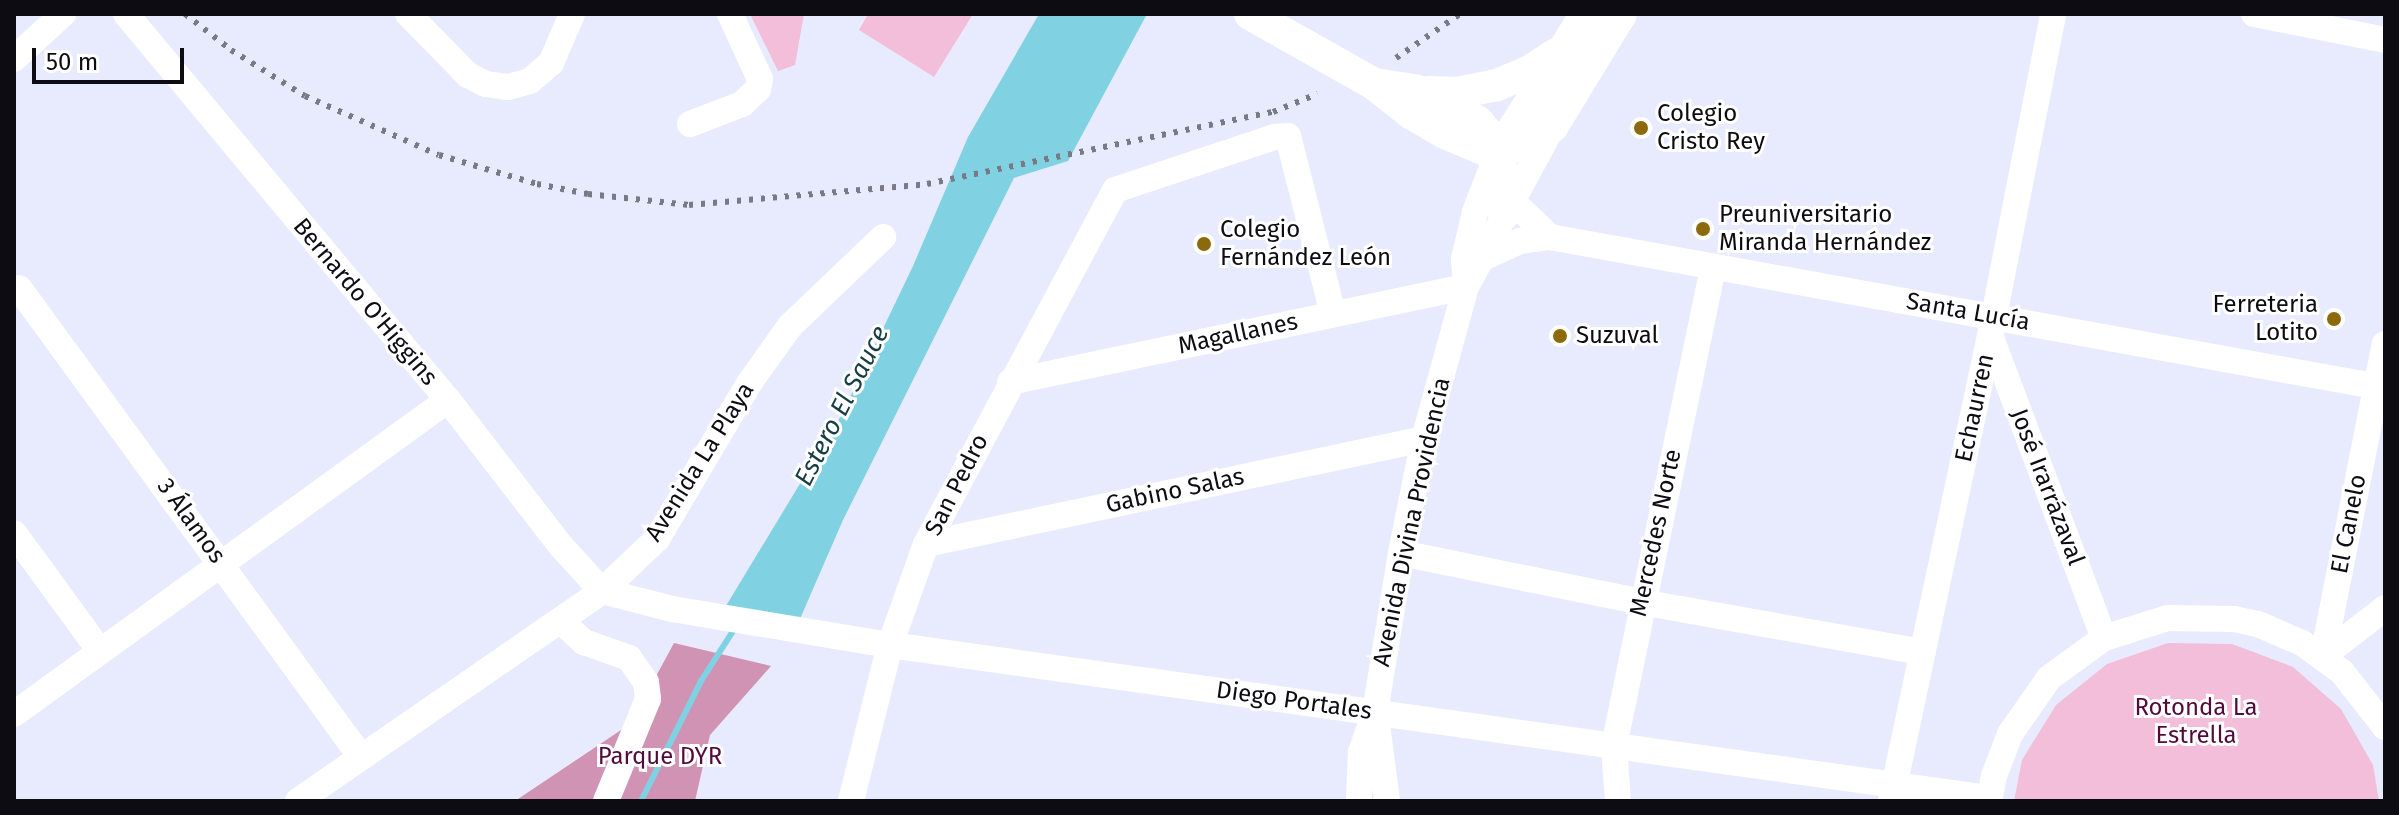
<!DOCTYPE html>
<html>
<head>
<meta charset="utf-8">
<style>
  body { margin:0 }
  #map { position:relative; width:2399px; height:815px; overflow:hidden; background:#e8ebfd; font-family:"Fira Sans",sans-serif }
  div>[style] { position:absolute }
  [style*='--x'] { left:calc(var(--x)*1px); top:calc(var(--y)*1px); width:calc(var(--w)*1px); rotate:calc(var(--a)*1deg) }
  .green>* { inset:0; background:#f3beda }
  .forest>* { inset:0; background:#d093b4 }
  .water>* { inset:0; background:#80d2e3 }
  .stream>* { height:6px; margin:-3px; padding:0 3px; transform-origin:3px; border-radius:3px; background:#80d2e3 }
  .minor>* { height:26px; margin:-13px; padding:0 13px; transform-origin:13px; border-radius:13px; background:#fff }
  .major>* { height:32px; margin:-16px; padding:0 16px; transform-origin:16px; border-radius:16px; background:#fff }
  .rail>* { height:6px; margin-top:-3px; transform-origin:0; background:repeating-linear-gradient(90deg,#787a85 0 4px,transparent 0 12px) }
  .dots>* { width:22px; height:22px; translate:-50% -50%; box-sizing:border-box; border:4px solid #fff; border-radius:50% }
  span { translate:-50% -50%; white-space:nowrap; text-align:center; line-height:1.15; -webkit-text-stroke:6px #fff; paint-order:stroke }
  .poi-label { font-size:24px; color:#0c0c12 }
  .left { translate:0 -50%; text-align:left }
  .right { translate:-100% -50%; text-align:right }
  .street-label { font-size:24px; color:#0c0c12 }
  .park-label { font-size:24px; color:#530b3b }
  .water-label { font-size:26px; color:#163d44; font-style:italic }
  .frame { position:absolute; inset:0; border:16px solid #0c0c12; pointer-events:none }
  .scale { position:absolute; left:32px; top:48px; width:152px; height:36px; box-sizing:border-box; border:4px solid #0c0c12; border-top:0; padding-left:10px; font-size:24px; line-height:28px; white-space:nowrap; color:#0c0c12; -webkit-text-stroke:6px #fff; paint-order:stroke }
</style>
</head>
<body>
<div id="map">
  <div class="green">
    <i style="clip-path:polygon(750px 14px,804px 14px,795px 65px,778px 71px)"></i>
    <i style="clip-path:polygon(868px 14px,973px 14px,934px 77px,859px 30px)"></i>
    <i style="clip-path:polygon(2168px 643px,2232px 644px,2293px 667px,2341px 709px,2373px 765px,2379px 801px,2014px 801px,2022px 760px,2056px 705px,2107px 664px)"></i>
  </div>
  <div class="forest">
    <i style="clip-path:polygon(674px 643px,771px 666px,710px 735px,695px 801px,515px 801px,630px 724px)"></i>
  </div>
  <div class="water">
    <i style="clip-path:polygon(1039px 14px,1147px 14px,1068px 161px,1014px 178px,843px 520px,793px 635px,715px 624px,841px 416px,913px 266px,968px 137px)"></i>
  </div>
  <div class="stream">
    <i style="--x:641;--y:801;--w:134;--a:-63.4"></i>
    <i style="--x:701;--y:681;--w:63;--a:-57.3"></i>
  </div>
  <div class="minor">
    <i style="--x:126;--y:14;--w:503;--a:50.17"></i>
    <i style="--x:448;--y:400;--w:185;--a:52.3"></i>
    <i style="--x:561;--y:546;--w:61;--a:47.7"></i>
    <i style="--x:408;--y:14;--w:86;--a:45.5"></i>
    <i style="--x:468;--y:75;--w:20;--a:27"></i>
    <i style="--x:486;--y:84;--w:22;--a:8"></i>
    <i style="--x:508;--y:87;--w:23;--a:-15"></i>
    <i style="--x:530;--y:81;--w:28;--a:-41"></i>
    <i style="--x:551;--y:63;--w:53;--a:-66.8"></i>
    <i style="--x:2254;--y:14;--w:134;--a:11.2"></i>
    <i style="--x:14;--y:59;--w:67;--a:-42.6"></i>
    <i style="--x:690;--y:124;--w:56;--a:-21"></i>
    <i style="--x:742;--y:104;--w:22;--a:-43"></i>
    <i style="--x:758;--y:89;--w:10;--a:-79"></i>
    <i style="--x:760;--y:79;--w:72;--a:-114.8"></i>
    <i style="--x:1511;--y:200;--w:54;--a:43.5"></i>
    <i style="--x:1483;--y:258;--w:41;--a:-24.7"></i>
    <i style="--x:1520;--y:241;--w:30;--a:-8"></i>
    <i style="--x:1550;--y:237;--w:849;--a:10.25"></i>
    <i style="--x:1466;--y:283;--w:24;--a:-95"></i>
    <i style="--x:1464;--y:259;--w:48;--a:-76.8"></i>
    <i style="--x:1475;--y:212;--w:61;--a:-68.9"></i>
    <i style="--x:19;--y:288;--w:580;--a:53.9"></i>
    <i style="--x:1990;--y:335;--w:324;--a:69.4"></i>
    <i style="--x:1010;--y:382;--w:466;--a:-11.8"></i>
    <i style="--x:14;--y:533;--w:146;--a:53.9"></i>
    <i style="--x:926;--y:544;--w:509;--a:-11.91"></i>
    <i style="--x:1401;--y:553;--w:245;--a:11.5"></i>
    <i style="--x:1641;--y:602;--w:286;--a:10.1"></i>
    <i style="--x:602;--y:591;--w:72;--a:14.4"></i>
    <i style="--x:672;--y:609;--w:221;--a:9.4"></i>
    <i style="--x:890;--y:645;--w:1110;--a:7.93"></i>
    <i style="--x:560;--y:620;--w:33;--a:43"></i>
    <i style="--x:584;--y:642;--w:48;--a:19.6"></i>
    <i style="--x:629;--y:658;--w:29;--a:55"></i>
    <i style="--x:646;--y:682;--w:17;--a:83"></i>
    <i style="--x:648;--y:699;--w:110;--a:112.4"></i>
    <i style="--x:2323;--y:656;--w:318;--a:-78.8"></i>
    <i style="--x:2323;--y:656;--w:78;--a:-37.7"></i>
    <i style="--x:14;--y:714;--w:536;--a:-35.89"></i>
    <i style="--x:1376;--y:717;--w:85;--a:82.5"></i>
    <i style="--x:298;--y:801;--w:369;--a:-34.6"></i>
    <i style="--x:602;--y:591;--w:76;--a:-43.4"></i>
    <i style="--x:657;--y:539;--w:182;--a:-59.4"></i>
    <i style="--x:750;--y:382;--w:69;--a:-54.5"></i>
    <i style="--x:790;--y:326;--w:129;--a:-43.7"></i>
    <i style="--x:851;--y:801;--w:161;--a:-76"></i>
    <i style="--x:890;--y:645;--w:107;--a:-70.4"></i>
    <i style="--x:926;--y:544;--w:401;--a:-61.9"></i>
    <i style="--x:1115;--y:190;--w:168;--a:-18.4"></i>
    <i style="--x:1274;--y:137;--w:14;--a:-4"></i>
    <i style="--x:1288;--y:136;--w:184;--a:75.8"></i>
    <i style="--x:1359;--y:801;--w:49;--a:-87.7"></i>
    <i style="--x:1361;--y:752;--w:42;--a:-70.7"></i>
    <i style="--x:1375;--y:712;--w:161;--a:-80.7"></i>
    <i style="--x:1401;--y:553;--w:116;--a:-78.6"></i>
    <i style="--x:1424;--y:439;--w:158;--a:-74.6"></i>
    <i style="--x:1466;--y:287;--w:182;--a:-61.7"></i>
    <i style="--x:1618;--y:801;--w:55;--a:-94.2"></i>
    <i style="--x:1614;--y:746;--w:489;--a:-78.3"></i>
    <i style="--x:1891;--y:801;--w:496;--a:-78"></i>
    <i style="--x:1994;--y:316;--w:308;--a:-78.9"></i>
    <i style="--x:1989;--y:801;--w:25;--a:-79"></i>
    <i style="--x:1994;--y:776;--w:45;--a:-69.1"></i>
    <i style="--x:2010;--y:734;--w:68;--a:-55.1"></i>
    <i style="--x:2049;--y:678;--w:68;--a:-36"></i>
    <i style="--x:2104;--y:638;--w:67;--a:-17.4"></i>
    <i style="--x:2168;--y:618;--w:66;--a:0.9"></i>
    <i style="--x:2234;--y:619;--w:25;--a:12"></i>
    <i style="--x:2258;--y:624;--w:48;--a:23.4"></i>
    <i style="--x:2302;--y:643;--w:49;--a:35.9"></i>
    <i style="--x:2342;--y:672;--w:70;--a:52"></i>
  </div>
  <div class="major">
    <i style="--x:1250;--y:14;--w:142;--a:29.4"></i>
    <i style="--x:1374;--y:84;--w:48;--a:38.3"></i>
    <i style="--x:1412;--y:114;--w:38;--a:30"></i>
    <i style="--x:1445;--y:133;--w:56;--a:22.9"></i>
    <i style="--x:1381;--y:85;--w:36;--a:9"></i>
    <i style="--x:1417;--y:91;--w:68;--a:26.9"></i>
    <i style="--x:1478;--y:122;--w:16;--a:50"></i>
    <i style="--x:1488;--y:134;--w:42;--a:69"></i>
    <i style="--x:1503;--y:173;--w:41;--a:88.6"></i>
    <i style="--x:1429;--y:92;--w:28;--a:2"></i>
    <i style="--x:1457;--y:93;--w:41;--a:-11.3"></i>
    <i style="--x:1497;--y:85;--w:38;--a:-23"></i>
    <i style="--x:1532;--y:70;--w:27;--a:-34"></i>
    <i style="--x:1497;--y:155;--w:62;--a:-27"></i>
    <i style="--x:1552;--y:127;--w:132;--a:-58.6"></i>
    <i style="--x:1497;--y:155;--w:167;--a:-57.7"></i>
  </div>
  <div class="rail">
    <i style="--x:185;--y:14;--w:58;--a:38"></i>
    <i style="--x:231;--y:50;--w:87;--a:31.9"></i>
    <i style="--x:305;--y:96;--w:146;--a:23.8"></i>
    <i style="--x:439;--y:155;--w:102;--a:16.5"></i>
    <i style="--x:537;--y:184;--w:52;--a:11.1"></i>
    <i style="--x:588;--y:194;--w:102;--a:6.2"></i>
    <i style="--x:689;--y:205;--w:239;--a:-5"></i>
    <i style="--x:927;--y:184;--w:353;--a:-11.8"></i>
    <i style="--x:1273;--y:112;--w:48;--a:-22.2"></i>
    <i style="--x:1396;--y:58;--w:78;--a:-34.5"></i>
  </div>
  <div class="dots">
    <i style="left:1641px;top:128px;background:#8c6a0b"></i>
    <i style="left:1703px;top:229px;background:#8c6a0b"></i>
    <i style="left:1204px;top:244px;background:#8c6a0b"></i>
    <i style="left:2334px;top:319px;background:#8c6a0b"></i>
    <i style="left:1560px;top:336px;background:#8c6a0b"></i>
  </div>
  <div class="poi-label">
    <span class="left" style="left:1657px;top:128px">Colegio<br>Cristo Rey</span>
    <span class="left" style="left:1719px;top:229px">Preuniversitario<br>Miranda Hernández</span>
    <span class="left" style="left:1220px;top:244px">Colegio<br>Fernández León</span>
    <span class="right" style="left:2318px;top:319px">Ferreteria<br>Lotito</span>
    <span class="left" style="left:1576px;top:336px">Suzuval</span>
  </div>
  <div class="street-label">
    <span style="left:365px;top:302px;rotate:50deg">Bernardo O'Higgins</span>
    <span style="left:1968px;top:312px;rotate:10deg">Santa Lucía</span>
    <span style="left:1238px;top:334px;rotate:-12deg">Magallanes</span>
    <span style="left:1975px;top:408px;rotate:-78deg">Echaurren</span>
    <span style="left:700px;top:462px;rotate:-58deg">Avenida La Playa</span>
    <span style="left:957px;top:485px;rotate:-63deg">San Pedro</span>
    <span style="left:2047px;top:487px;rotate:69deg">José Irarrázaval</span>
    <span style="left:1175px;top:491px;rotate:-12deg">Gabino Salas</span>
    <span style="left:191px;top:521px;rotate:54deg">3 Álamos</span>
    <span style="left:1412px;top:522px;rotate:-78deg">Avenida Divina Providencia</span>
    <span style="left:2349px;top:524px;rotate:-79deg">El Canelo</span>
    <span style="left:1656px;top:533px;rotate:-78deg">Mercedes Norte</span>
    <span style="left:1294px;top:701px;rotate:8deg">Diego Portales</span>
  </div>
  <div class="park-label">
    <span style="left:2196px;top:722px">Rotonda La<br>Estrella</span>
    <span style="left:660px;top:757px">Parque DYR</span>
  </div>
  <div class="water-label">
    <span style="left:842px;top:406px;rotate:-63deg">Estero El Sauce</span>
  </div>
  <div class="frame"></div>
  <div class="scale">50 m</div>
</div>
</body>
</html>
